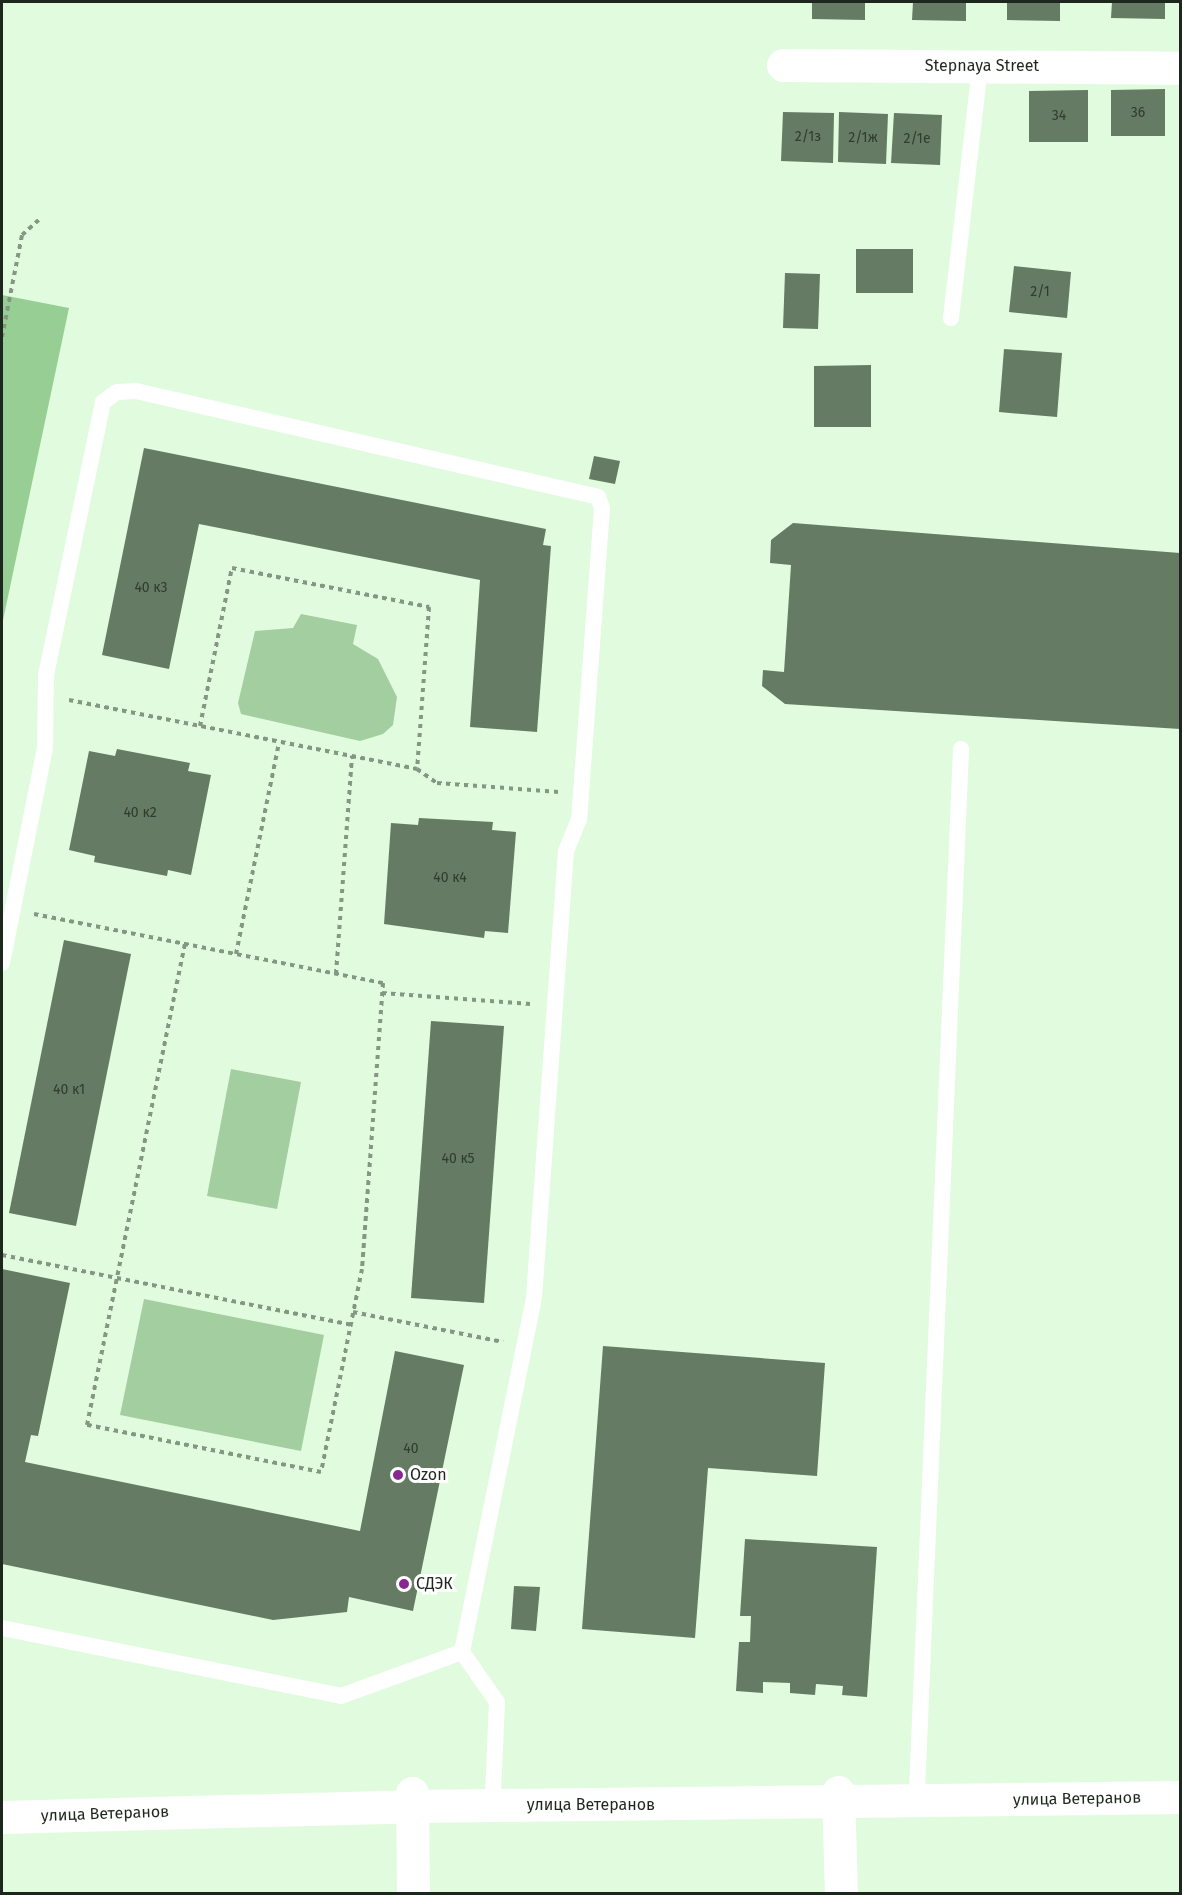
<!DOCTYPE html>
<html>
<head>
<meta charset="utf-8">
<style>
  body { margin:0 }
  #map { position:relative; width:1182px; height:1895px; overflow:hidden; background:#e1fbdf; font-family:"Fira Sans",sans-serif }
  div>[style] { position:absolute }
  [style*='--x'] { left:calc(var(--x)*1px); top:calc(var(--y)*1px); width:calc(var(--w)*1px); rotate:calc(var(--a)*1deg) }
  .green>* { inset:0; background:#a3cea0 }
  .forest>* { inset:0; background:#97ce94 }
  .building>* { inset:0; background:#657b63 }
  .path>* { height:4px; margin-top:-2px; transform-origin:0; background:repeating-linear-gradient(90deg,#849783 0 4.5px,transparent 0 9px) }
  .service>* { height:16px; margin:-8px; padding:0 8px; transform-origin:8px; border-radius:8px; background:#fff }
  .minor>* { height:33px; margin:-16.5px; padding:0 16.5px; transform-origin:16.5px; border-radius:16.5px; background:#fff }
  .tertiary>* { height:33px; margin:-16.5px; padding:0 16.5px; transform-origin:16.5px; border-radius:16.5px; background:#fff }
  .dots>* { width:16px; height:16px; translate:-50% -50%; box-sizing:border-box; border:3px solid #fff; border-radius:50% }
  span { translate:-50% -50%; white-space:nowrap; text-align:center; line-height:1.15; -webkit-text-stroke:6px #fff; paint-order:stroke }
  .number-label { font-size:14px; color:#2f3c2e }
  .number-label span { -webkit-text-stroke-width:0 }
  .street-label { font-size:16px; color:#1d271d }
  .poi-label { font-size:16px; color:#1d271d }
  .left { translate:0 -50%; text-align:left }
  .frame { position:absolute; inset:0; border:3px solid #1d271d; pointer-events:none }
</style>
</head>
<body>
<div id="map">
  <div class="green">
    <i style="clip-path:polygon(301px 614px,357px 625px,353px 644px,378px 659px,397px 697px,393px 725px,383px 734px,360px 741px,241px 714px,238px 703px,255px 631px,293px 628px)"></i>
    <i style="clip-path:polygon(231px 1069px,301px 1082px,277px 1209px,207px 1196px)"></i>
    <i style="clip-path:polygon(144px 1299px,324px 1335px,301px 1451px,120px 1415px)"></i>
  </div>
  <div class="forest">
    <i style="clip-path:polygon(2px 295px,69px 308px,2px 625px)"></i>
  </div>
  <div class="building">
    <i style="clip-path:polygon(812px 2px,865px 2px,865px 20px,812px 19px)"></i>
    <i style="clip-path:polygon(913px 2px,966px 2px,966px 21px,912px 20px)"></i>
    <i style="clip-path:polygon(1007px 2px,1060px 2px,1060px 21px,1007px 20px)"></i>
    <i style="clip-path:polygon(1112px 2px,1165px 2px,1165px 19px,1111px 18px)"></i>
    <i style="clip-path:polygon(1165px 89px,1165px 136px,1111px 136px,1111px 90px)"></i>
    <i style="clip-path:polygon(1088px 90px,1088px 142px,1029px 142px,1029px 91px)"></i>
    <i style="clip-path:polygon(783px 112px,834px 113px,833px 163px,781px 161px)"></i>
    <i style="clip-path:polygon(839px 112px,888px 114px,886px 164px,838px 162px)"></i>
    <i style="clip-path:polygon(894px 113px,942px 115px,940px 165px,891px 163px)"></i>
    <i style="clip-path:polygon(856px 249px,913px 249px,913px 293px,856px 293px)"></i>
    <i style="clip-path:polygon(1014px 266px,1071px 272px,1067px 318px,1009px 312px)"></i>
    <i style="clip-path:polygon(785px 273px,820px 274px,818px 329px,783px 328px)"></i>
    <i style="clip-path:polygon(1004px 349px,1062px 353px,1057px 417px,999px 412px)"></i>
    <i style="clip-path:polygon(871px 365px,871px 427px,814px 427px,814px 366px)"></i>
    <i style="clip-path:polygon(144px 448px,546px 529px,543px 545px,551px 546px,537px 732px,470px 727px,480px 580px,199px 524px,169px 669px,102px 655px)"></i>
    <i style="clip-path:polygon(594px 456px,620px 461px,615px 484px,589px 479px)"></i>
    <i style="clip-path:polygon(793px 523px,1180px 553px,1180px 729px,785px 704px,762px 686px,763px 670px,784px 672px,791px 565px,770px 563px,771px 540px)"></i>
    <i style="clip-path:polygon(117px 749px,190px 763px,188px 771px,211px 775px,191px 875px,168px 870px,167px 876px,94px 862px,95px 856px,69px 850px,89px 751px,115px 756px)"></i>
    <i style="clip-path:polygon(419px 818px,493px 822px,492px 830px,516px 832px,508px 933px,485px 931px,484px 938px,384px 924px,391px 823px,418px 825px)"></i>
    <i style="clip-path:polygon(64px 940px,131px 954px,76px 1226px,9px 1213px)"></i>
    <i style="clip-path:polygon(431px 1021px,504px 1026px,484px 1303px,411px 1298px)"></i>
    <i style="clip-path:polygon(2px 1269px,70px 1283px,38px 1436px,31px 1435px,25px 1462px,360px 1531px,395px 1351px,464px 1365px,413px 1611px,349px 1597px,347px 1612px,273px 1620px,2px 1564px)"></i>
    <i style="clip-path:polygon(603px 1346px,825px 1363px,817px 1476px,708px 1468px,695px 1638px,582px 1629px)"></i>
    <i style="clip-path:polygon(745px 1539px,877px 1547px,867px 1697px,842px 1695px,843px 1686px,816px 1684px,815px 1695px,790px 1693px,790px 1683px,763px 1682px,763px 1693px,736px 1691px,739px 1642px,750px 1642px,751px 1616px,740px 1616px)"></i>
    <i style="clip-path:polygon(514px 1586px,540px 1587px,536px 1631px,511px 1629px)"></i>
  </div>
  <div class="path">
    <i style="--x:2;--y:337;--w:104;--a:-78.9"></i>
    <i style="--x:22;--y:235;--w:25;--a:-42"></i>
    <i style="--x:69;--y:700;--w:355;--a:11.2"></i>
    <i style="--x:200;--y:726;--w:161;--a:-78.6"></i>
    <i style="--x:232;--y:568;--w:201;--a:11.2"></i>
    <i style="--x:429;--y:607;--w:162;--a:94.2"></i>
    <i style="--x:417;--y:769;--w:24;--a:35"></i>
    <i style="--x:437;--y:783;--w:122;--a:4.2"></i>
    <i style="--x:34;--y:914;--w:356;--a:11.2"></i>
    <i style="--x:383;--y:983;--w:287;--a:94.2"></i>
    <i style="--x:362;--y:1269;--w:207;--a:101.4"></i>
    <i style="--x:321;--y:1472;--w:239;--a:-168.6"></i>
    <i style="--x:87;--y:1425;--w:491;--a:-78.5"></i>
    <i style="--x:236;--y:954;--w:216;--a:-78.5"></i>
    <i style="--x:336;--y:974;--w:219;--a:-85.8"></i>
    <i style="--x:382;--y:993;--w:149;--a:4.2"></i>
    <i style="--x:2;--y:1255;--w:356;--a:11.3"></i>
    <i style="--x:353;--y:1312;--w:153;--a:11.3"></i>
  </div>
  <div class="service">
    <i style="--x:951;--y:318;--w:254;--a:-83.4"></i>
    <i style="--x:2;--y:963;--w:220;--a:-78.7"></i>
    <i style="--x:45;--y:747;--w:72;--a:-89.2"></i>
    <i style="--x:46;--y:675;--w:279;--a:-78.2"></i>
    <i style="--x:103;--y:402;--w:17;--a:-36"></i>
    <i style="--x:117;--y:392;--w:19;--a:-3"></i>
    <i style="--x:136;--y:391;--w:474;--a:12.9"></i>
    <i style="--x:598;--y:497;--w:12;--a:70"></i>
    <i style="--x:602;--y:508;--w:312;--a:94.2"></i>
    <i style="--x:579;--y:819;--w:35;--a:112"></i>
    <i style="--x:566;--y:851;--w:448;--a:94.1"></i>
    <i style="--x:534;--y:1298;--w:361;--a:101.5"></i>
    <i style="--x:462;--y:1652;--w:61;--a:55"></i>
    <i style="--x:497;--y:1702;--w:91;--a:92.5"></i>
    <i style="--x:2;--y:1628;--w:346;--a:11.3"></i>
    <i style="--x:341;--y:1696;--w:129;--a:-20"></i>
    <i style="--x:917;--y:1791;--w:1043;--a:-87.58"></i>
  </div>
  <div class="minor">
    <i style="--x:783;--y:65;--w:397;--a:0.4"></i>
    <i style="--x:838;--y:1792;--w:102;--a:88.3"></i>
    <i style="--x:412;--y:1793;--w:101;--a:89.4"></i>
  </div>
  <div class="tertiary">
    <i style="--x:2;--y:1817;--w:411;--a:-1.5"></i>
    <i style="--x:413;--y:1806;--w:767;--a:-0.67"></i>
  </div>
  <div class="dots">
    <i style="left:398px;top:1475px;background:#872892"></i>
    <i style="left:404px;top:1584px;background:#872892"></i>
  </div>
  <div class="number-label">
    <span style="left:1138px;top:113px">36</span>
    <span style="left:1059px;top:116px">34</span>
    <span style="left:808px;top:137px">2/1з</span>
    <span style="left:863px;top:138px">2/1ж</span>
    <span style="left:917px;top:139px">2/1е</span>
    <span style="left:1040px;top:292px">2/1</span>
    <span style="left:151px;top:588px">40 к3</span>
    <span style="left:140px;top:813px">40 к2</span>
    <span style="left:450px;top:878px">40 к4</span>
    <span style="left:69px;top:1090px">40 к1</span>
    <span style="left:458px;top:1159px">40 к5</span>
    <span style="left:411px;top:1449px">40</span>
  </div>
  <div class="street-label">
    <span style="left:982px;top:66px">Stepnaya Street</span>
    <span style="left:1077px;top:1799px;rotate:-1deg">улица Ветеранов</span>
    <span style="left:591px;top:1805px">улица Ветеранов</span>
    <span style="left:105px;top:1814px;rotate:-2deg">улица Ветеранов</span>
  </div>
  <div class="poi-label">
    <span class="left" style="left:410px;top:1475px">Ozon</span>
    <span class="left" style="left:416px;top:1584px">СДЭК</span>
  </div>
  <div class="frame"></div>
</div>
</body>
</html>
